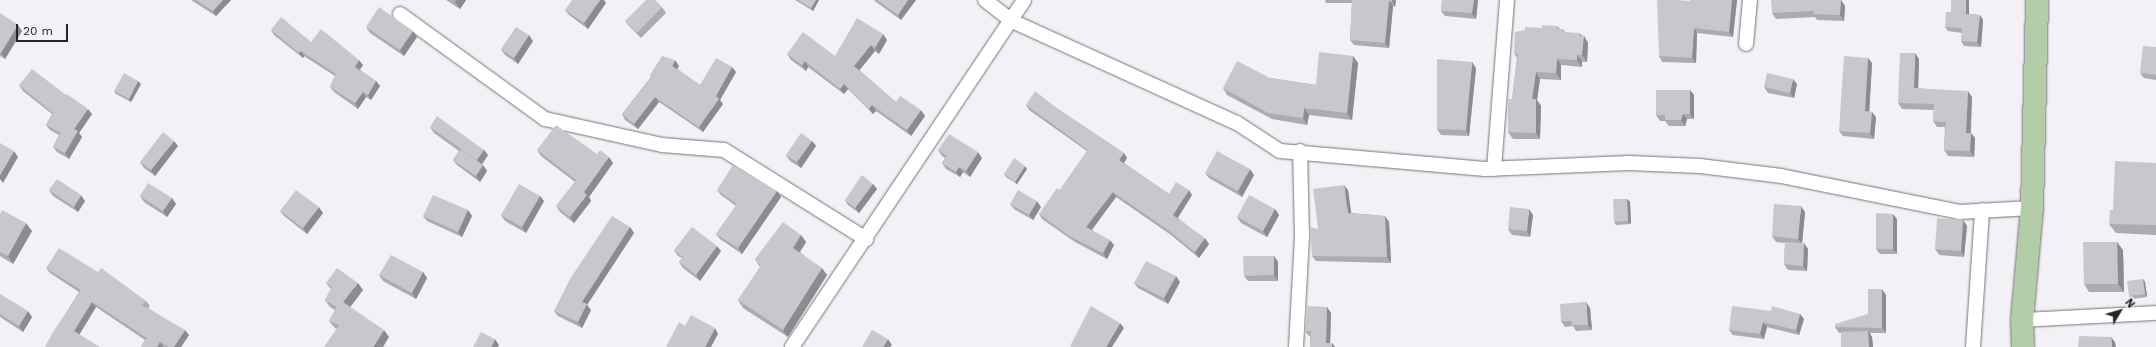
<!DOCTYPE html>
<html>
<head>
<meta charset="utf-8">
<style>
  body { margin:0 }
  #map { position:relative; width:2156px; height:347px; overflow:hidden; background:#f3f0f6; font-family:"Work Sans",sans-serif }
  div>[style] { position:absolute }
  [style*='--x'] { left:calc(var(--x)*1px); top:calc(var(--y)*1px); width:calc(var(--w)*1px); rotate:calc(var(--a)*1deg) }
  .roads { filter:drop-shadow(0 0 1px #757378) drop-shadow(0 0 1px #757378) }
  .minor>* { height:14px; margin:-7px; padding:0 7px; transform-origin:7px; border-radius:7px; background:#fff }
  .primary>* { height:22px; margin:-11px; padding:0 11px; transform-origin:11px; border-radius:11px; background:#b2cda7 }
  .wall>* { inset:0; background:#adabb0 }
  .shaded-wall>* { inset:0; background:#8d8b90 }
  .building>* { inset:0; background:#c9c7cd }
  span { translate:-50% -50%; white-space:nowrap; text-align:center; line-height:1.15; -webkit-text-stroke:3px #f3f0f6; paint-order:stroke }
  .north { position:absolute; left:2100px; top:291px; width:40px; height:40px; -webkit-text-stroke:3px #f3f0f6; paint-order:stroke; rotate:52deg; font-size:11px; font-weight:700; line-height:16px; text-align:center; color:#252527 }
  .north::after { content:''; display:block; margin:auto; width:14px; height:18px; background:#252527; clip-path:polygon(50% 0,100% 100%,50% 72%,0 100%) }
  .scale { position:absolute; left:16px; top:24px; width:52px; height:18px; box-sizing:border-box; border:2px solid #252527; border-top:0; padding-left:5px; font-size:12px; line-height:14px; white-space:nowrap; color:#252527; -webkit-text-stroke:3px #f3f0f6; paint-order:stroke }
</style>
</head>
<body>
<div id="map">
  <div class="roads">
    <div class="minor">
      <i style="--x:985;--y:0;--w:34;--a:38"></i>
      <i style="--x:1012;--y:21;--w:247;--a:24.4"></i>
      <i style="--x:1237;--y:123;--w:51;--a:33.1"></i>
      <i style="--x:1280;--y:151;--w:206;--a:5"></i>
      <i style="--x:1485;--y:169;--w:144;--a:-2.4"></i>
      <i style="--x:1629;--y:163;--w:71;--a:2.4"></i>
      <i style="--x:1700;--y:166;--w:82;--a:7"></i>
      <i style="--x:1781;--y:176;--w:182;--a:11.4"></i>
      <i style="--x:1959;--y:212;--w:73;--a:-3.1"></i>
      <i style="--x:400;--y:14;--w:179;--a:35.9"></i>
      <i style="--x:545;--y:119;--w:120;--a:12.5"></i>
      <i style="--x:662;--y:145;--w:62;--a:4.6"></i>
      <i style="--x:724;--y:150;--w:168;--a:32.1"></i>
      <i style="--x:1746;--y:44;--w:44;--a:-84.8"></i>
      <i style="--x:1494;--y:169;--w:169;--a:-85.6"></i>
      <i style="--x:2022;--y:320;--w:134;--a:-3"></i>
      <i style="--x:792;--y:347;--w:417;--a:-56.2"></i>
      <i style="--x:1296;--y:347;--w:110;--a:-86.9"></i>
      <i style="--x:1302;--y:237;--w:86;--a:-91.3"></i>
      <i style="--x:1973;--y:347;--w:137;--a:-86.2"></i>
    </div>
    <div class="primary">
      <i style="--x:2023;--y:347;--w:27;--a:-92"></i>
      <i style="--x:2022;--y:320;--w:112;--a:-84.9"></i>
      <i style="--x:2032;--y:208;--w:208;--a:-88.6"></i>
    </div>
  </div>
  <div class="wall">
    <i style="clip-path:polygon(191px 0,231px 0,216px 16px)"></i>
    <i style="clip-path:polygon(446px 0,466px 0,460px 9px)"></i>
    <i style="clip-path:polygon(795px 0,819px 0,813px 11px)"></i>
    <i style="clip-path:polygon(874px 0,916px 0,901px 20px,876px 2px)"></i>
    <i style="clip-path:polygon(1325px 0,1396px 0,1395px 7px,1393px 6px,1389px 48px,1354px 45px,1350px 40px,1352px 3px,1326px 3px)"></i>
    <i style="clip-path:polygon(1442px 0,1478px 0,1476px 19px,1445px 16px,1441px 11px)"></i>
    <i style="clip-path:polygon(1737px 0,1733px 37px,1697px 33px,1696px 63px,1662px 62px,1659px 56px,1690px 1px)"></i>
    <i style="clip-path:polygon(1841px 0,1845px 6px,1844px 21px,1817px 20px,1815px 17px,1776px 19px,1772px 13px)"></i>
    <i style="clip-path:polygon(1951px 0,1969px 0,1969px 14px,1980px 15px,1983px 20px,1981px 47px,1964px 46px,1961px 41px,1962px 33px,1948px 31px,1945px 27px,1951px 12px)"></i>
    <i style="clip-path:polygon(606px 3px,588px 29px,569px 15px,565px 10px)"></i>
    <i style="clip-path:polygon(662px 7px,666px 13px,641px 38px,629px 26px,625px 21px)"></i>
    <i style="clip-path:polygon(0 13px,22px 31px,5px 59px,0 56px)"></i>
    <i style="clip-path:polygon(1557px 26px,1560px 29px,1563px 29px,1565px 32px,1584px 36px,1588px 43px,1587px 62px,1582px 62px,1582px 67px,1561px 65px,1561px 80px,1540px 79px,1537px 100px,1541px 106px,1540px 139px,1513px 139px,1508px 132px,1517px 58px,1514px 53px,1542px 28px)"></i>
    <i style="clip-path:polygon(366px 27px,417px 37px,404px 56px,370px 33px)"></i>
    <i style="clip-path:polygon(271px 30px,311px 42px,363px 65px,360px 70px,376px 81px,380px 86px,371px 100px,366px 97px,358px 109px,334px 92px,330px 87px,335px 76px,304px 56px,303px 58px,274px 35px)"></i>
    <i style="clip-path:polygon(887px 40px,879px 54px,875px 51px,859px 70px,896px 102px,925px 116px,911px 136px,876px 111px,873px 114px,848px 89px,844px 94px,808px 67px,806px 71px,791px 60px,787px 54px,835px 56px)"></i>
    <i style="clip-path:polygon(533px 41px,518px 64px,505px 55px,501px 49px)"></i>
    <i style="clip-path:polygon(2156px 47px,2156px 80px,2144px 78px,2140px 73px)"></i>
    <i style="clip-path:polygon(1353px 56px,1358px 63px,1352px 120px,1309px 115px,1307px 125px,1272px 119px,1227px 95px,1223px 88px,1270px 78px,1316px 85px)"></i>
    <i style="clip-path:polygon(1868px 58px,1872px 63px,1869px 112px,1876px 117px,1874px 139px,1843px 136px,1839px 131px)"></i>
    <i style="clip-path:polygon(1919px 59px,1918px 88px,1972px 97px,1971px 133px,1975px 138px,1974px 157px,1948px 156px,1944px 150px,1945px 127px,1937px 127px,1933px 121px,1934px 110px,1902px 109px,1898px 103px)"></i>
    <i style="clip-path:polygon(679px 66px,677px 69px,700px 85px,732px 67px,736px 72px,720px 100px,723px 104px,703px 132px,659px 102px,638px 129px,625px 120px,622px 114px,651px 77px,650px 75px)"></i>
    <i style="clip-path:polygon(1476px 68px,1469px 136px,1441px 135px,1437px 129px)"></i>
    <i style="clip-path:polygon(141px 84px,131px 102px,116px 94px,114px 91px)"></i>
    <i style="clip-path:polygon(1797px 84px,1794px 98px,1768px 93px,1764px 87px)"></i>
    <i style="clip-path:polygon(19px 85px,66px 95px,92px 114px,79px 133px,82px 137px,69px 159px,57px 152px,53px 147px,59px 135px,50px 130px,46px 125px,52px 114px,23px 91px)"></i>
    <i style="clip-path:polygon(1690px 90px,1694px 95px,1694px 119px,1687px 119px,1685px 126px,1669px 126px,1665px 121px,1660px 121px,1656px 115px)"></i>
    <i style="clip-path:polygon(1026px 105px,1058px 109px,1124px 153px,1127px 158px,1124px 163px,1169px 194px,1192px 195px,1178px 218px,1209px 244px,1199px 258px,1171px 235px,1116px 197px,1092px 230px,1114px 245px,1107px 259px,1075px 242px,1042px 219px,1039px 214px,1060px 190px,1087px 151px,1029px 110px)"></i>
    <i style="clip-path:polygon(430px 127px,484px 150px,488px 155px,482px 164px,487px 171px,480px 182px,457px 165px,453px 160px,459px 151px,434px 133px)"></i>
    <i style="clip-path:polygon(812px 141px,816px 146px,801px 168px,790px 161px,786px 155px)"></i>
    <i style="clip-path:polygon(178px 146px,155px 176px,144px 168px,140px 162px)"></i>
    <i style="clip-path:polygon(537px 150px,597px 154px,613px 163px,589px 197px,591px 201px,574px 223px,560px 212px,556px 206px,575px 182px,541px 156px)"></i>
    <i style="clip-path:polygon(938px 150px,982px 158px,970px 177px,963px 172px,960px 177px,946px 169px,942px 163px,945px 158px,942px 156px)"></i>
    <i style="clip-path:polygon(2156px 163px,2156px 235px,2116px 233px,2109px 224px,2113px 210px)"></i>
    <i style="clip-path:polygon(1027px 169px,1017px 184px,1006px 177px,1004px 174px)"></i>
    <i style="clip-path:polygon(1205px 173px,1254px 175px,1242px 197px,1209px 178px)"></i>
    <i style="clip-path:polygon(873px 184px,877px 189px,859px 213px,848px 205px,845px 200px)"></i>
    <i style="clip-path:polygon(49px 190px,85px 201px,78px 212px,53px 196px)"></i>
    <i style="clip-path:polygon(717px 190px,777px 191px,781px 197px,742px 254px,720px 239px,716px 234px,736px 206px,721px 195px)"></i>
    <i style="clip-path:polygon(1348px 190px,1351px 213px,1385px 216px,1389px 222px,1391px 263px,1316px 261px,1312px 256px,1318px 229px)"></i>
    <i style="clip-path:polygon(140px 196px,172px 198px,176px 204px,167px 217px,144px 202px)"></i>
    <i style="clip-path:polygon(540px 196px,544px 201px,526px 233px,505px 221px,501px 215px)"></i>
    <i style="clip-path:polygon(1627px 199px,1630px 202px,1631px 224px,1616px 225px,1614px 222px)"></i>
    <i style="clip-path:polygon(1010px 204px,1041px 207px,1033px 220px,1014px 209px)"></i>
    <i style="clip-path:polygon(1275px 209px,1279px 215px,1267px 237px,1241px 223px,1237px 217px)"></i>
    <i style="clip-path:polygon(468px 210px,472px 216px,462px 237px,427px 221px,423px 216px)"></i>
    <i style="clip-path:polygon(280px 211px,323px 213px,307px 234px,284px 216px)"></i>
    <i style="clip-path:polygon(1805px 212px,1802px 243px,1808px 249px,1807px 271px,1788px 270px,1784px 264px,1785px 243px,1776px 242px,1772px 236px)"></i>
    <i style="clip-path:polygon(0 214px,32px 231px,13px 264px,0 256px)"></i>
    <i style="clip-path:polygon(1533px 215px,1530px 237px,1512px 235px,1508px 229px)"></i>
    <i style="clip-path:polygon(1897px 219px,1897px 254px,1880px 254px,1876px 249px)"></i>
    <i style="clip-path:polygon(1963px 220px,1967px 226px,1964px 257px,1939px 255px,1935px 249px)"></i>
    <i style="clip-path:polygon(630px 227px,634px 233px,587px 305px,591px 310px,582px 328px,558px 316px,554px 311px)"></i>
    <i style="clip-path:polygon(801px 235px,806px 242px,800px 252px,827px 275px,788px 337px,743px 308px,738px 300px,760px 267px,755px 259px)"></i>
    <i style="clip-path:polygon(674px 250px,721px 251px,700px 281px,683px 268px,679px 262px,682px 258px,678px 256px)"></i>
    <i style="clip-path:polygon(2123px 250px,2124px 292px,2089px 292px,2084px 284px)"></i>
    <i style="clip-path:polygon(1274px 256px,1278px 262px,1278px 281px,1248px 281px,1244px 276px)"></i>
    <i style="clip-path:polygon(46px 268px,98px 272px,146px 301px,150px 306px,148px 308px,189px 335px,181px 347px,141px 347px,145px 340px,96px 307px,79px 334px,45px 347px,79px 292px,50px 273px)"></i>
    <i style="clip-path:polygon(423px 272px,427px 278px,416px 299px,383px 281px,379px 275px)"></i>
    <i style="clip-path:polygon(2143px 279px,2145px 282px,2147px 297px,2131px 299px,2129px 296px)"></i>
    <i style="clip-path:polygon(1180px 282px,1168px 304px,1138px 288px,1134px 283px)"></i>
    <i style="clip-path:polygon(326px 283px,363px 290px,350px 307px,389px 337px,336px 329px,335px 328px,329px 321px,335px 310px,330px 307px,325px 300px,331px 289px)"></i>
    <i style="clip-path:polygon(0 294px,32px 317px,23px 332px,0 317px)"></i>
    <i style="clip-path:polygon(1886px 295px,1886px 333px,1870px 333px,1872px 337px,1873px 347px,1841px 347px,1841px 333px,1839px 333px,1835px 327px,1868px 314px)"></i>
    <i style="clip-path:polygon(1327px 307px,1331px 313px,1330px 343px,1332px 343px,1335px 347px,1310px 347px,1310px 336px,1309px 336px,1305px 331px)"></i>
    <i style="clip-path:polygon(1590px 308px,1592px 330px,1576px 331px,1573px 326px,1565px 327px,1561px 321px)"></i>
    <i style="clip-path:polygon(1771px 311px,1800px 314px,1804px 319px,1799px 335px,1767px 327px,1764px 339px,1733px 335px,1729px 330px)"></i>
  </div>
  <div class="shaded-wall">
    <i style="clip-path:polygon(223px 0,231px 0,216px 16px,213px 11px)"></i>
    <i style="clip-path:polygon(456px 0,466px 0,460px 9px,455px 2px)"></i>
    <i style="clip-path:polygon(600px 0,604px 0,606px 3px,588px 29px,584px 23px)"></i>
    <i style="clip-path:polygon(816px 0,819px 0,813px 11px,811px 8px)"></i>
    <i style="clip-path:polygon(908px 0,916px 0,901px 20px,898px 15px)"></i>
    <i style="clip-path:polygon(1392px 0,1396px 0,1395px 7px,1392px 1px)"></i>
    <i style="clip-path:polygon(1474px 0,1478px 0,1476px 19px,1472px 13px)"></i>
    <i style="clip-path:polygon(1732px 0,1737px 0,1733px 37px,1729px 32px)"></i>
    <i style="clip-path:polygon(1841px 0,1845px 6px,1844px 21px,1840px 15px)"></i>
    <i style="clip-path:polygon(1966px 0,1969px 0,1969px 19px,1966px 14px)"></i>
    <i style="clip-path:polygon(1389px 1px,1393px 6px,1389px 48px,1385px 43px)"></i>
    <i style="clip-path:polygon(1980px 15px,1983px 20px,1981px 47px,1977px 42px)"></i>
    <i style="clip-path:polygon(18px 25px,22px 31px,5px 59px,1px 53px)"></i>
    <i style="clip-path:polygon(1694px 28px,1697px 33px,1696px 63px,1692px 58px)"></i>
    <i style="clip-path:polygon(413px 31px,417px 37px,404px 56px,400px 50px)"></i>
    <i style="clip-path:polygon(1580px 33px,1583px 38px,1584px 36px,1588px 43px,1587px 62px,1582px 55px)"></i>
    <i style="clip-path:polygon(883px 34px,887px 40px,879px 54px,875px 48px)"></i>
    <i style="clip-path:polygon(529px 35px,533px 41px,518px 64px,514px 58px)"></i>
    <i style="clip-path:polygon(871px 45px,875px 51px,858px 72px,854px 66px)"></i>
    <i style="clip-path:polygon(301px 51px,304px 56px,303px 58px,299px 53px)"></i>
    <i style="clip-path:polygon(1915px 53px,1919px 59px,1918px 93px,1914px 88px)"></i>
    <i style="clip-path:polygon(1577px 55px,1582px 62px,1582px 67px,1577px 60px)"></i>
    <i style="clip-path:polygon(1353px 56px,1358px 63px,1352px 120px,1347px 113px)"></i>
    <i style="clip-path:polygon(1868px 58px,1872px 63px,1869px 117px,1865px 111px)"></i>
    <i style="clip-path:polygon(1557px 59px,1561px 65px,1561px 80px,1556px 73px)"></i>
    <i style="clip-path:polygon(359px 60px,363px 65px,358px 72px,355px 67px)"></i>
    <i style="clip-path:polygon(675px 60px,679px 66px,676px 71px,672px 66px)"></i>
    <i style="clip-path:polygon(805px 61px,808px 67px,806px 71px,802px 65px)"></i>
    <i style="clip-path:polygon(1472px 62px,1476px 68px,1469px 136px,1466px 130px)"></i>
    <i style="clip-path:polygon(732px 67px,736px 72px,720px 100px,723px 104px,703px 132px,699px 127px)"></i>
    <i style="clip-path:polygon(1536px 72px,1540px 79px,1537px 100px,1541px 106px,1540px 139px,1536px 133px,1532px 99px)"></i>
    <i style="clip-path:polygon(1793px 79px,1797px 84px,1794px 98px,1790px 93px)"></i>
    <i style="clip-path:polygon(138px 81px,141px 84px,131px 102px,129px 99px)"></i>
    <i style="clip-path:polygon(376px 81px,380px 86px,371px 100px,368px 95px)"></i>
    <i style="clip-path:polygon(844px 84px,848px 89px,844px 94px,840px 89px)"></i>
    <i style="clip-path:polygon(1690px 90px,1694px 95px,1694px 119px,1690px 114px)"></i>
    <i style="clip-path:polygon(1968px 91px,1972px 97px,1970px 138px,1966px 133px)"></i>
    <i style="clip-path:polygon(363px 92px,366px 97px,358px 109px,355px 103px)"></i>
    <i style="clip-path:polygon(655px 97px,659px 102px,638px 129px,634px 124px)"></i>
    <i style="clip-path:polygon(872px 105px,876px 111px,873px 114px,869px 109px)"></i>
    <i style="clip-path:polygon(1304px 108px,1309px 115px,1307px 125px,1303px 118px)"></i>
    <i style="clip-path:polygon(88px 109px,92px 114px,79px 133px,82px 137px,69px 159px,65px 153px,74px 129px)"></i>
    <i style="clip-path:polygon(921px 110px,925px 116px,911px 136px,907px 130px)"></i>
    <i style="clip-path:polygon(1872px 112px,1876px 117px,1874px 139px,1870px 133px)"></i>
    <i style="clip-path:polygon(1683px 114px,1687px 119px,1685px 126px,1681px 120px)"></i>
    <i style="clip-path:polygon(1971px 133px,1975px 138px,1974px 157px,1970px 151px)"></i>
    <i style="clip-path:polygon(174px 141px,178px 146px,155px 176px,151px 170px)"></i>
    <i style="clip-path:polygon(812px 141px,816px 146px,801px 168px,797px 162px)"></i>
    <i style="clip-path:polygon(484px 150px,488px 155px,481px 166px,477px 160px)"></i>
    <i style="clip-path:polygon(14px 151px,18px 157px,3px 183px,0 179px,0 175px)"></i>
    <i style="clip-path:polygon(978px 152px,982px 158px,970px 177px,966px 171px)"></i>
    <i style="clip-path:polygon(1124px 153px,1127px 158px,1122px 165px,1119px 160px)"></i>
    <i style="clip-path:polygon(609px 157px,613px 163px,589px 197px,591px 201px,574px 223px,570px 217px,584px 192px)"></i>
    <i style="clip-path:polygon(483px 165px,487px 171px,480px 182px,476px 176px)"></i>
    <i style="clip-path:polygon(1025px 166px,1027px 169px,1017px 184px,1015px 182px)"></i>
    <i style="clip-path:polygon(959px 167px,963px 172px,960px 177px,956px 172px)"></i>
    <i style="clip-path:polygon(1250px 169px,1254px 175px,1242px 197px,1238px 191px)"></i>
    <i style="clip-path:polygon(873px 184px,877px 189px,859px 213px,855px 208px)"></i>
    <i style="clip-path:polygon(1344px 185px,1348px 190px,1352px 219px,1348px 213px)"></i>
    <i style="clip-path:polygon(1189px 190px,1192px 195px,1176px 220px,1173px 215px)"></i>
    <i style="clip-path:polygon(777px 191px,781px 197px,742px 254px,738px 248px)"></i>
    <i style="clip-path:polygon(1113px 192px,1116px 197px,1090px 232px,1086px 227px)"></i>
    <i style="clip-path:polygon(81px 195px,85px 201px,78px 212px,74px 207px)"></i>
    <i style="clip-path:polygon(540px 196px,544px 201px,526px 233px,522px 227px)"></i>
    <i style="clip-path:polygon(172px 198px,176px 204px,167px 217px,163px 211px)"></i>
    <i style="clip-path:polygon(1627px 199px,1630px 202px,1631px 224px,1628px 221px)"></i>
    <i style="clip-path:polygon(1037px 201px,1041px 207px,1033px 220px,1029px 215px)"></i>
    <i style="clip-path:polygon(1801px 206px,1805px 212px,1802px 244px,1798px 239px)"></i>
    <i style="clip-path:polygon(319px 207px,323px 213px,307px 234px,303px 228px)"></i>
    <i style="clip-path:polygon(1275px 209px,1279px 215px,1267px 237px,1263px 231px)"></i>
    <i style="clip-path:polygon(1529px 209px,1533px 215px,1530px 237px,1527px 231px)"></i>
    <i style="clip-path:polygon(468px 210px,472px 216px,462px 237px,458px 232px)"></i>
    <i style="clip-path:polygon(1893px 214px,1897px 219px,1897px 254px,1893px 249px)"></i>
    <i style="clip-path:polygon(1385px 216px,1389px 222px,1391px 263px,1387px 257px)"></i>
    <i style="clip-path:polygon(1963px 220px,1967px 226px,1964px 257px,1961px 251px)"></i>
    <i style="clip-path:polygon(26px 223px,32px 231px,13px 264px,8px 256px)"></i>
    <i style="clip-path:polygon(630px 227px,634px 233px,587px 305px,591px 310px,582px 328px,578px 322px,582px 302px)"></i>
    <i style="clip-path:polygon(801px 235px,806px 242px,798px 255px,793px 248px)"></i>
    <i style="clip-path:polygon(1205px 238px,1209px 244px,1199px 258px,1195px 252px)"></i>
    <i style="clip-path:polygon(1110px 240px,1114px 245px,1107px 259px,1103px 253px)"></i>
    <i style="clip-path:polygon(2117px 242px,2123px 250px,2124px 292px,2118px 284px)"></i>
    <i style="clip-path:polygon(1804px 243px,1808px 249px,1807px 271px,1803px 266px)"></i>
    <i style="clip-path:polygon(717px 246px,721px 251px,700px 281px,696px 275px)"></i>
    <i style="clip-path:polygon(1274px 256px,1278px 262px,1278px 281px,1274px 275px)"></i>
    <i style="clip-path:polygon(822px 268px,827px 275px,788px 337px,783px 330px)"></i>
    <i style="clip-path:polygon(423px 272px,427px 278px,416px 299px,412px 293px)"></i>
    <i style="clip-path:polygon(1176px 276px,1180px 282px,1168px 304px,1164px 298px)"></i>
    <i style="clip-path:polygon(2143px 279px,2145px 282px,2147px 297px,2145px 294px)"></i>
    <i style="clip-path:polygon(358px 283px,363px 290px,348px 310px,343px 302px)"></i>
    <i style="clip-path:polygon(1882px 289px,1886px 295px,1886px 333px,1882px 328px)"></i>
    <i style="clip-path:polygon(92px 302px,96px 307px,78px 337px,74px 331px)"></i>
    <i style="clip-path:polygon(1586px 302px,1590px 308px,1592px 330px,1588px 325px)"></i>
    <i style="clip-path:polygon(1327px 307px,1331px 313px,1330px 347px,1326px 343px)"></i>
    <i style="clip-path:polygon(28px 311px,32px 317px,23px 332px,19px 326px)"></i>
    <i style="clip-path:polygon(1800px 314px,1804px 319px,1799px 335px,1796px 330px)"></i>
    <i style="clip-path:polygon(1763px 322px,1767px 327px,1764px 339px,1760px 334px)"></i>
    <i style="clip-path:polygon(1120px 323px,1124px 328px,1112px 347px,1106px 347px)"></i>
    <i style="clip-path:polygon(715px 328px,718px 334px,711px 347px,705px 347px)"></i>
    <i style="clip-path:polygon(185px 330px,189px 335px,181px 347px,174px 347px)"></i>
    <i style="clip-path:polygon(384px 330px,389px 337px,383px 347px,373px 347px)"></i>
    <i style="clip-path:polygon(1868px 331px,1872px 337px,1873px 347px,1869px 347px)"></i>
    <i style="clip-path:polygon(2111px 337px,2115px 342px,2116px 347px,2112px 347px)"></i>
    <i style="clip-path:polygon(495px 339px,499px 345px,498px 347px,491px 347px)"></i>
    <i style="clip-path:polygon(888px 339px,892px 345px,890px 347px,883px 347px)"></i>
    <i style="clip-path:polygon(160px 342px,163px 347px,157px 347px)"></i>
    <i style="clip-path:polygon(1332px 343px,1335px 347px,1332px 347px)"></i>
  </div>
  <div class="building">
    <i style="clip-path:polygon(196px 0,223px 0,213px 11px)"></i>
    <i style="clip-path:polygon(572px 0,600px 0,584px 23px,565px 10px)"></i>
    <i style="clip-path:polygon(646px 0,655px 0,662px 7px,637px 33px,625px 21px)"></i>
    <i style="clip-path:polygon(798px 0,816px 0,811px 8px)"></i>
    <i style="clip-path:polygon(877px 0,908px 0,898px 15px)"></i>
    <i style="clip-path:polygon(1352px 0,1392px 0,1392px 1px,1389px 1px,1385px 43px,1350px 40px)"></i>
    <i style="clip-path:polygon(1442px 0,1474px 0,1472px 13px,1441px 11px)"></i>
    <i style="clip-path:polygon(1657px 0,1675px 0,1690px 1px,1690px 0,1732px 0,1729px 32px,1694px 28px,1692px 58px,1659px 56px)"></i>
    <i style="clip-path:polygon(1771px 0,1841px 0,1840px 15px,1814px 14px,1814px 11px,1772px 13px)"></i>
    <i style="clip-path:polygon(1951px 0,1966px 0,1966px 14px,1980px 15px,1977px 42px,1961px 41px,1962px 28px,1945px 27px,1946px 12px,1951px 12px)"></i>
    <i style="clip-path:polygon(379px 7px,413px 31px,400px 50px,366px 27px)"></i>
    <i style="clip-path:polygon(0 13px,18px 25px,1px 53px,0 52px)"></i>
    <i style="clip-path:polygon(281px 17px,311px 42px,321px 29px,359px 60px,355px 67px,376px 81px,368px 95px,363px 92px,355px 103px,330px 87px,336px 74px,301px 51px,299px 53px,271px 30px)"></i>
    <i style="clip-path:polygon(857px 18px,883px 34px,875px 48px,871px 45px,854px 66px,896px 102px,900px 96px,921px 110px,907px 130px,872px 105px,869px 109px,844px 84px,840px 89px,805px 61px,802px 65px,787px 54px,803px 32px,835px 56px)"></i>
    <i style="clip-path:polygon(1542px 25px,1557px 26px,1557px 29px,1563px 29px,1563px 32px,1580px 33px,1580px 36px,1584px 36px,1582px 55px,1577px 55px,1577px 60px,1557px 59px,1556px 73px,1536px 72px,1532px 99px,1536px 99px,1536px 133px,1508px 132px,1508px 99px,1512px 99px,1518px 54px,1514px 53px,1515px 32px,1525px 30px,1525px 27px,1542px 28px)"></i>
    <i style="clip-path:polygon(516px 27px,529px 35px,514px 58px,501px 49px)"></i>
    <i style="clip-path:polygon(2143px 46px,2156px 47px,2156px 75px,2140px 73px)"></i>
    <i style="clip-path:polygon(1319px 52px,1353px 56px,1347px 113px,1304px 108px,1303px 118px,1268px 113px,1223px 88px,1237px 61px,1270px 78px,1316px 85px)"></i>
    <i style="clip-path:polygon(1900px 53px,1915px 53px,1914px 88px,1968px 91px,1966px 133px,1971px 133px,1970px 151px,1944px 150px,1946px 122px,1933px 121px,1934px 104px,1898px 103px)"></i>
    <i style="clip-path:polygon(662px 56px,675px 60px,672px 66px,700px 85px,716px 58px,732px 67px,716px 96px,719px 99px,699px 127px,655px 97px,634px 124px,622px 114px,652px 77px,650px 75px)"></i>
    <i style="clip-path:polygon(1844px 56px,1868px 58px,1865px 111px,1872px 112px,1870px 133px,1839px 131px)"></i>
    <i style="clip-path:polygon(1437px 59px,1472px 62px,1466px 130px,1437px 129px)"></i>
    <i style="clip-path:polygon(32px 69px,66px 95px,67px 94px,88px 109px,74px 129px,78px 131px,65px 153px,53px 147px,61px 133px,46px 125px,53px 113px,19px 85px)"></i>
    <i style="clip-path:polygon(124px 73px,138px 81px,129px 99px,114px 91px)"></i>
    <i style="clip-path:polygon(1767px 73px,1793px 79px,1790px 93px,1764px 87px)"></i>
    <i style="clip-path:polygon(1656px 90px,1690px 90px,1690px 114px,1683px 114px,1681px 120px,1665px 120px,1665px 115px,1656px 115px)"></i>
    <i style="clip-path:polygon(1035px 91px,1058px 109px,1124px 153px,1119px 160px,1169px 194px,1176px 182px,1189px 190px,1173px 215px,1205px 238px,1195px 252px,1168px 230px,1113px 192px,1086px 227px,1110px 240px,1103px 253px,1071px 237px,1039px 214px,1057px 188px,1060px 190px,1088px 150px,1026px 105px)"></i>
    <i style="clip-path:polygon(437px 116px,484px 150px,477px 160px,430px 127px)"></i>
    <i style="clip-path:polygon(556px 125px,597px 154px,600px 150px,609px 157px,584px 192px,587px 195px,570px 217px,556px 206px,576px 180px,537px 150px)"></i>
    <i style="clip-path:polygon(163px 132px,174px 141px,151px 170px,140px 162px)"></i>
    <i style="clip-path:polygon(801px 133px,812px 141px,797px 162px,786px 155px)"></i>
    <i style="clip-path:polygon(949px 134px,978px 152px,966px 171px,959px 167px,956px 172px,942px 163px,947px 156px,938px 150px)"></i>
    <i style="clip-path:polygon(0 143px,14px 151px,0 175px)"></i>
    <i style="clip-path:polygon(461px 149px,483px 165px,476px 176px,453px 160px)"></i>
    <i style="clip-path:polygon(1217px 151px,1250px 169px,1238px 191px,1205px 173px)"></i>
    <i style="clip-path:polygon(1014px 158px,1025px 166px,1015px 182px,1004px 174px)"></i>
    <i style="clip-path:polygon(2115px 161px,2156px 163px,2156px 225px,2109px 224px,2110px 210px,2113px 210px)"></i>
    <i style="clip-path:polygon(733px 165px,777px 191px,738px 248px,716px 234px,737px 204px,717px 190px)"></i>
    <i style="clip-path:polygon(862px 175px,873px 184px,855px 208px,845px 200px)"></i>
    <i style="clip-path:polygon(57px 179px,81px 195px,74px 207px,49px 190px)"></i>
    <i style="clip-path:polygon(148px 183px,172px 198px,163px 211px,140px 196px)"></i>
    <i style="clip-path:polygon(519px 184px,540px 196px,522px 227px,501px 215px)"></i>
    <i style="clip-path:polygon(1344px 185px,1348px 213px,1385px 216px,1387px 257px,1312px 256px,1310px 227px,1318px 229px,1313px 189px)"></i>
    <i style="clip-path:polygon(296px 190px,319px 207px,303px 228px,280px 211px)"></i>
    <i style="clip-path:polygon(1018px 190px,1037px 201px,1029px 215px,1010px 204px)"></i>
    <i style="clip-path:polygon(433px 195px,468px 210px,458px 232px,423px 216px)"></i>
    <i style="clip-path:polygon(1249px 195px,1275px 209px,1263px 231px,1237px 217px)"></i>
    <i style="clip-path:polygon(1613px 199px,1627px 199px,1628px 221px,1614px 222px)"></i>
    <i style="clip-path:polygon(1774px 204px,1801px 206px,1798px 239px,1772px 236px)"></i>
    <i style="clip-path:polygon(1510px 207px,1529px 209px,1527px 231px,1508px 229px)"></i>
    <i style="clip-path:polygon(2px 210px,26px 223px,8px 256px,0 252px,0 214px)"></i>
    <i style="clip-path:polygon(1876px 213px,1893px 214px,1893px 249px,1876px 249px)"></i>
    <i style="clip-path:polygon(612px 216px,630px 227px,582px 302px,587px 304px,578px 322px,554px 311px,570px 279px)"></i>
    <i style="clip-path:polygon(1937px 218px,1963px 220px,1961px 251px,1935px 249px)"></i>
    <i style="clip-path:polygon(783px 222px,801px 235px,793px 248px,822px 268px,783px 330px,738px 300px,761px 266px,755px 259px)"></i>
    <i style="clip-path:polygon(692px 227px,717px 246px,696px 275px,679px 262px,683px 257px,674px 250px)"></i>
    <i style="clip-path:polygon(1785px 242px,1804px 243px,1803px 266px,1784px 264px)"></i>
    <i style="clip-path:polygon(2083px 242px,2117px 242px,2118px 284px,2084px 284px)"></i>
    <i style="clip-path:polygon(59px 248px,98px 272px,101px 268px,146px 301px,142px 305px,185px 330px,174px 347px,169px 347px,160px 342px,157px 347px,141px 347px,147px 338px,92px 302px,74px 331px,100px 347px,45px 347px,53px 332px,81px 290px,46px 268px)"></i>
    <i style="clip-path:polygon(391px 255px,423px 272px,412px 293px,379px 275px)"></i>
    <i style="clip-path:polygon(1243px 256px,1274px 256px,1274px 275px,1244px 276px)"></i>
    <i style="clip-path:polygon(1146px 261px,1176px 276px,1164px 298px,1134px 283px)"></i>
    <i style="clip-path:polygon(337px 268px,358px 283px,343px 302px,384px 330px,373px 347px,324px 347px,339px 325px,329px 321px,337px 307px,325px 300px,332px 287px,326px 283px)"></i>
    <i style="clip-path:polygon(2143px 279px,2145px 294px,2129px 296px,2127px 281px)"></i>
    <i style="clip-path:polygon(1868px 289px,1882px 289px,1882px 328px,1835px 327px,1835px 324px,1868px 314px)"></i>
    <i style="clip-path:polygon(0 294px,28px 311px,19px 326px,0 314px)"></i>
    <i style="clip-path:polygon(1586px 302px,1588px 325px,1572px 325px,1572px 321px,1561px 321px,1560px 304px)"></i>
    <i style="clip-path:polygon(1091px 306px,1120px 323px,1106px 347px,1072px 347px,1070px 346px)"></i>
    <i style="clip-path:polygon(1306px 306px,1327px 307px,1326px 343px,1332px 343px,1332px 347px,1310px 347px,1311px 331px,1305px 331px)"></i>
    <i style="clip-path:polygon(1732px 306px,1771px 311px,1772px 306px,1800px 314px,1796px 330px,1763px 322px,1760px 334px,1729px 330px)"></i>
    <i style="clip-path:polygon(691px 315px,715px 328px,705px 347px,666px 347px,679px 322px,685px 326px)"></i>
    <i style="clip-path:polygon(872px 330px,888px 339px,883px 347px,862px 347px)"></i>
    <i style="clip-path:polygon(1868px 331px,1869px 347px,1841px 347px,1841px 332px)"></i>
    <i style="clip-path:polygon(481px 332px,495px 339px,491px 347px,473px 347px)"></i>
    <i style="clip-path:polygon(2079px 336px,2111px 337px,2112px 347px,2078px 347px)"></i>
  </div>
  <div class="north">N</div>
  <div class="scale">20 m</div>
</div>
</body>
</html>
